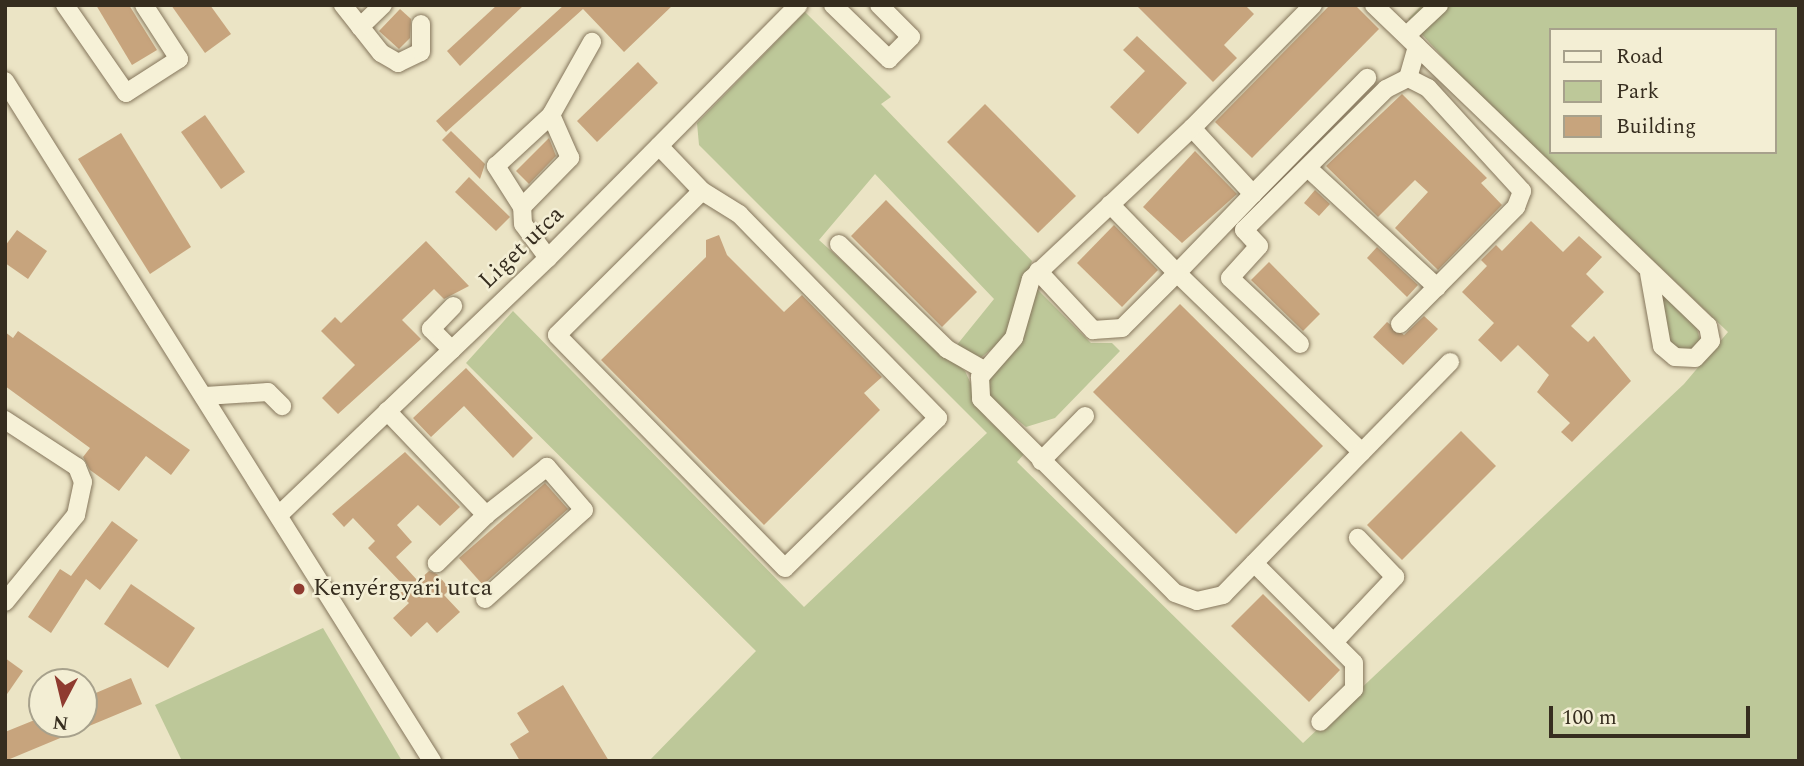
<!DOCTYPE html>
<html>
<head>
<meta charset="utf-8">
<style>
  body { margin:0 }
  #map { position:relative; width:1804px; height:766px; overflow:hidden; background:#ebe4c5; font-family:Spectral,serif }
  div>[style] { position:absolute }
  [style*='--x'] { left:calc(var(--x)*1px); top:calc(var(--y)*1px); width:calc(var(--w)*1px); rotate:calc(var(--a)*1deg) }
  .green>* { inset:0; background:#bdc899 }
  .building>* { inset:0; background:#c7a47d }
  .roads { filter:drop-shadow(0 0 2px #85765c) drop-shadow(0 0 2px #85765c) }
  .minor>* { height:18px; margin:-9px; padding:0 9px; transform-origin:9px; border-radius:9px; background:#f6f1d7 }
  .dots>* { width:19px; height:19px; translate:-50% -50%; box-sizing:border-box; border:4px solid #f3eed4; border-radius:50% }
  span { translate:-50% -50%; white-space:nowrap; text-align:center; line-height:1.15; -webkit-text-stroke:5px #f3eed4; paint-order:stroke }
  .street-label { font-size:24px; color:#362d1f }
  .poi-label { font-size:24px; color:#362d1f }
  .left { translate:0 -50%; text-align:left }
  .frame { position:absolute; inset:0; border:7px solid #362d1f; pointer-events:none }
  .legend { position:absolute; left:1549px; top:28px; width:228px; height:126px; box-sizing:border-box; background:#f3eed4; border:2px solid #a7a18c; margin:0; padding:9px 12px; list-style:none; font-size:21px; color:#362d1f }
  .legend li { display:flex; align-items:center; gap:14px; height:35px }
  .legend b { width:35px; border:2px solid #a7a18c }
  .north { position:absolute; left:28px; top:668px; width:70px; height:70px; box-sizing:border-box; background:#f3eed4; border:2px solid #a7a18c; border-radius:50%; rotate:187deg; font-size:19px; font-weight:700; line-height:28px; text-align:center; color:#362d1f }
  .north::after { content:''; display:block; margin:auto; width:24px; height:32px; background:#8f3b30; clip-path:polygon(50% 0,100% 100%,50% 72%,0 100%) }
  .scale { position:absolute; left:1549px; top:706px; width:201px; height:32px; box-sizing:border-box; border:4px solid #362d1f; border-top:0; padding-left:9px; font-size:21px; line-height:24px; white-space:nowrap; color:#362d1f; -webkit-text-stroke:5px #f3eed4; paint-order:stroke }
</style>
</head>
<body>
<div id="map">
  <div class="green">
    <i style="clip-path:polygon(evenodd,1422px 5px,1799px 5px,1799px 761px,649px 761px,756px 651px,466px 363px,513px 311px,804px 607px,987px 433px,699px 145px,697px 123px,805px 12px,891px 97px,881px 104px,1032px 261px,1008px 336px,979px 359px,956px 346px,994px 299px,875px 174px,819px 240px,965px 371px,987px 419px,1025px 453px,1017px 462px,1303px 743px,1684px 384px,1728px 332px,1459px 75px,1408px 19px,1422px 5px,1550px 30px,1774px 30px,1774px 152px,1550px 152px,1550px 30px)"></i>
    <i style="clip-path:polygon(1655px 285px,1696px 325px,1700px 340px,1694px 351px,1668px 348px)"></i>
    <i style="clip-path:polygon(1037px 289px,1091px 343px,1112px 343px,1120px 351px,1055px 418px,1026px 427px,988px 396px,988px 382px)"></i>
    <i style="clip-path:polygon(323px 628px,402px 761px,182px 761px,155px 705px)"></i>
  </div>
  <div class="building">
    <i style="clip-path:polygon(96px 5px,129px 5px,157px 50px,132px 65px)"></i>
    <i style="clip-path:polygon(171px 5px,210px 5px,231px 34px,205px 53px)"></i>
    <i style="clip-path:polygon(497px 5px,524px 5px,460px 66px,447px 51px)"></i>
    <i style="clip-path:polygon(564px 5px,673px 5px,624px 52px,583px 9px,446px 132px,436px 121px)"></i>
    <i style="clip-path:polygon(1136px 5px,1245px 5px,1254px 14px,1224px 45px,1237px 58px,1213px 82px)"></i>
    <i style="clip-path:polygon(1330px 5px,1355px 5px,1379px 29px,1252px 158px,1215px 122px)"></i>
    <i style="clip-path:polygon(400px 9px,411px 19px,410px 38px,399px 49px,379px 31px)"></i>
    <i style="clip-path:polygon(1137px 36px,1187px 83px,1138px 134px,1110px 107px,1145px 71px,1123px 50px)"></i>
    <i style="clip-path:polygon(638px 62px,658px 83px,597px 142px,577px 121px)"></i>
    <i style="clip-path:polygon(1402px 94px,1487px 178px,1481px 183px,1502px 205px,1438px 270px,1395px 228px,1428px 192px,1415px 180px,1378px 217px,1326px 166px)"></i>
    <i style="clip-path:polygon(985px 104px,1076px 196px,1038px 233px,947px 142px)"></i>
    <i style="clip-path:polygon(205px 115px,245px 172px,221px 189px,181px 132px)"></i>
    <i style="clip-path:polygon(451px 131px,485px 164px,480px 179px,442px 140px)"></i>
    <i style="clip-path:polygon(121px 133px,191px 247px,150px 274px,78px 159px)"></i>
    <i style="clip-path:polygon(549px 138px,556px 156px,529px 184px,516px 171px)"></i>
    <i style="clip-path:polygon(1195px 151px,1237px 194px,1182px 243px,1143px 207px)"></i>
    <i style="clip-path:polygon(469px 177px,510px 217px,496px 231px,455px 192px)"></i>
    <i style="clip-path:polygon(1315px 190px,1330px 204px,1319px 216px,1304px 203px)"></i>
    <i style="clip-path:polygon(886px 200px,977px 292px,942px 327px,851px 236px)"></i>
    <i style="clip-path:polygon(1531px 221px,1563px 252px,1579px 236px,1602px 257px,1586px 274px,1604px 292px,1571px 326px,1588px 342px,1594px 336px,1631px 381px,1572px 442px,1561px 432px,1570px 423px,1537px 392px,1549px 375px,1518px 345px,1501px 362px,1478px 340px,1494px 323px,1462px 292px,1487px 266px,1481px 260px,1496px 245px,1502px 251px)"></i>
    <i style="clip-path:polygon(1114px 225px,1158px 270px,1122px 307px,1077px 263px)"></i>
    <i style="clip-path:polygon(17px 230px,47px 251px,28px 279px,5px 263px,5px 246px)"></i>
    <i style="clip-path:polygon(719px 235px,727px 255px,784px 312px,802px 295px,882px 377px,864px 393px,880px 410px,764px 525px,601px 360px,706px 257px,706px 240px)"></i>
    <i style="clip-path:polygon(426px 241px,469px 286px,444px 299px,434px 289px,402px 320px,421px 339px,338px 414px,322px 398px,355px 365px,321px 331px,335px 317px,341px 323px)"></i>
    <i style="clip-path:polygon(1377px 247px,1418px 285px,1407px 297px,1367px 258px)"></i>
    <i style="clip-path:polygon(1269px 262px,1320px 314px,1303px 331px,1251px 280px)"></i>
    <i style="clip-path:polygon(1180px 304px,1323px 446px,1236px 534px,1093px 392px)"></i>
    <i style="clip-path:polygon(1424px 316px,1438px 329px,1403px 365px,1373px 337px,1387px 322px,1404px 335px)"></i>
    <i style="clip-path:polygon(18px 331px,190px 450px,171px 475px,146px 456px,119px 491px,90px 470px,83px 457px,90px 448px,5px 386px,5px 332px,13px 338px)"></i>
    <i style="clip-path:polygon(466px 368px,533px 438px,513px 458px,464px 406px,431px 437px,413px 418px)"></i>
    <i style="clip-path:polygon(1461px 431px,1496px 466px,1402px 560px,1367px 525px)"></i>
    <i style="clip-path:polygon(405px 452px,460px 507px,440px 526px,418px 505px,397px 525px,412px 542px,396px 557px,418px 581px,429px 571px,437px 574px,450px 589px,444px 595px,460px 612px,437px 633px,427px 622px,411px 637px,393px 618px,409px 603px,399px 593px,408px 590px,368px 548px,375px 541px,353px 518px,344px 527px,332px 514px)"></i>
    <i style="clip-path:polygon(545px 483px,568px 509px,483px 585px,459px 558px)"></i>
    <i style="clip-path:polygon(112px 521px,138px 540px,100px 590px,86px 579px,51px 633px,28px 617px,60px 569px,71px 576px)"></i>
    <i style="clip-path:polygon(131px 584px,195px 628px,168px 668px,104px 624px)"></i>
    <i style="clip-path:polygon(1263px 594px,1340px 670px,1309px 702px,1231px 626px)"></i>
    <i style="clip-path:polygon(5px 658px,23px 671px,5px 697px)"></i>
    <i style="clip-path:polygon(131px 678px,142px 704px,5px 761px,5px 732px,42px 717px,42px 724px,84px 724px,84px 698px)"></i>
    <i style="clip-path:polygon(563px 685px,609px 761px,520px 761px,510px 744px,529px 732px,517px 713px)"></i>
  </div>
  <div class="roads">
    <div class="minor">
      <i style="--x:65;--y:5;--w:107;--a:55.3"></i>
      <i style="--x:126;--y:93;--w:63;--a:-32.7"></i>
      <i style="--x:179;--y:59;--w:64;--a:-122.9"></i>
      <i style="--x:343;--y:5;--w:61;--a:51.6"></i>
      <i style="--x:381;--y:53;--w:20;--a:30"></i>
      <i style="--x:398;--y:63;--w:25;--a:-26"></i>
      <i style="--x:421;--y:52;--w:28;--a:-90"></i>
      <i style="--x:833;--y:5;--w:78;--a:44"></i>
      <i style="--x:889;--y:59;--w:31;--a:-45"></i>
      <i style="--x:911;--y:37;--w:45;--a:-135"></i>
      <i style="--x:1313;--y:5;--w:173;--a:134.5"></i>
      <i style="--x:1192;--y:128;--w:90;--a:47.3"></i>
      <i style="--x:1253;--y:194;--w:110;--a:133.9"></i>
      <i style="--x:1177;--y:273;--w:257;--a:44.1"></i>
      <i style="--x:1362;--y:452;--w:126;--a:-45.6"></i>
      <i style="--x:1374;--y:5;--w:463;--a:43.9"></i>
      <i style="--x:1708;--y:326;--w:15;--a:79"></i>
      <i style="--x:1711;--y:341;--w:23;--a:133"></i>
      <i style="--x:1695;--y:358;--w:20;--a:-177"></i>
      <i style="--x:1675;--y:357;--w:17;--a:-140"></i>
      <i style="--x:1662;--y:346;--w:74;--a:-100.1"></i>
      <i style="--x:360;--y:27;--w:32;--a:-44"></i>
      <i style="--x:1407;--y:35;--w:44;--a:-43.2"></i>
      <i style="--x:5;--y:81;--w:803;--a:57.87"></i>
      <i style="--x:1192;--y:128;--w:221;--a:136.8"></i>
      <i style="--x:1031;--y:279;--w:61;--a:106.1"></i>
      <i style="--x:1014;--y:338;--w:52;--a:131.1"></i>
      <i style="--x:980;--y:377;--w:22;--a:87"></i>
      <i style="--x:981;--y:399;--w:274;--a:45"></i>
      <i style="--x:1175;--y:593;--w:23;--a:20"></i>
      <i style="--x:1197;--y:601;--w:27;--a:-13"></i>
      <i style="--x:1223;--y:595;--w:199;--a:-45.8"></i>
      <i style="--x:659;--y:146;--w:62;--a:46.3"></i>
      <i style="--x:702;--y:191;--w:44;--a:31.9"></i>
      <i style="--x:739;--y:214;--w:285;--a:45.7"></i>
      <i style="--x:938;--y:418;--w:214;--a:135.6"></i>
      <i style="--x:785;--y:568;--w:326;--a:-134.4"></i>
      <i style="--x:557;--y:335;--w:204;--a:-44.8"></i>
      <i style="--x:1310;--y:170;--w:173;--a:42.7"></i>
      <i style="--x:1253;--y:194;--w:163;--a:-45.5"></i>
      <i style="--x:522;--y:207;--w:69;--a:-45.6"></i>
      <i style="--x:570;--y:158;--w:47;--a:-113.8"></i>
      <i style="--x:839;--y:244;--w:151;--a:44.2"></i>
      <i style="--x:947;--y:349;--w:43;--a:29.6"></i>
      <i style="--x:548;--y:258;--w:42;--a:-126.3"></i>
      <i style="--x:523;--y:224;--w:17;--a:-93"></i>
      <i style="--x:522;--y:207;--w:49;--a:-122.4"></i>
      <i style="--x:496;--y:166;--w:75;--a:-42.8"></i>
      <i style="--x:551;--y:115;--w:84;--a:-60.7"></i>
      <i style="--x:1038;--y:271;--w:81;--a:47"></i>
      <i style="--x:1093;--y:330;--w:29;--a:-4"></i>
      <i style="--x:1122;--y:328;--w:78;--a:-45"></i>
      <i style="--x:1177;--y:273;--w:96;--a:-134.2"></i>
      <i style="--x:1400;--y:324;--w:165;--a:-45.2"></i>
      <i style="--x:1516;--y:207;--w:17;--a:-69"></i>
      <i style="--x:1522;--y:191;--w:139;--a:-132.4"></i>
      <i style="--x:1428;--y:88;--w:22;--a:-153"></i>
      <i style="--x:1300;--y:344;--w:96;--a:-136.7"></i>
      <i style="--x:1230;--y:278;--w:43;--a:-47.8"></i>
      <i style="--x:1259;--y:246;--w:22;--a:-133"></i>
      <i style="--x:1244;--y:230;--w:200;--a:-44.8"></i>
      <i style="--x:1386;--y:89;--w:25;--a:-27"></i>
      <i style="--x:1408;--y:78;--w:33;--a:-74"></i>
      <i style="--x:452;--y:350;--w:30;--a:-135"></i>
      <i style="--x:431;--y:329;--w:32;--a:-46"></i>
      <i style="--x:205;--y:396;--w:63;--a:-3.6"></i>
      <i style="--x:268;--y:392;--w:20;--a:45"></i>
      <i style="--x:387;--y:411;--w:144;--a:46.4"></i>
      <i style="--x:486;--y:515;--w:69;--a:135.6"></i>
      <i style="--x:5;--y:420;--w:86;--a:33.1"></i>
      <i style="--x:77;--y:467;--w:16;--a:68"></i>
      <i style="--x:83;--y:482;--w:34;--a:102"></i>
      <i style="--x:76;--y:515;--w:112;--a:129.2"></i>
      <i style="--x:1041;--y:461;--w:63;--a:-45.6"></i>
      <i style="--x:280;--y:514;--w:371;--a:-43.7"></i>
      <i style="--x:548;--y:258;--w:356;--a:-45.3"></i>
      <i style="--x:1254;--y:563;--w:141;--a:45"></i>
      <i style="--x:1354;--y:663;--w:26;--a:90"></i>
      <i style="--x:1354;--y:689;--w:47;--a:135.9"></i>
      <i style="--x:485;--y:599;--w:133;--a:-42"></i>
      <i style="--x:584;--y:510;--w:57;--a:-130.7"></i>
      <i style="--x:547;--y:467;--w:78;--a:141.8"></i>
      <i style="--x:1335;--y:641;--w:88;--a:-46.8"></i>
      <i style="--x:1395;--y:577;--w:54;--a:-133.5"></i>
    </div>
  </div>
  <div class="dots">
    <i style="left:299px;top:589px;background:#8f3b30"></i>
  </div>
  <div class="street-label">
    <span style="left:522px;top:248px;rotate:-44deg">Liget utca</span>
  </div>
  <div class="poi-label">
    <span class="left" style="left:313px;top:589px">Kenyérgyári utca</span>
  </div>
  <div class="frame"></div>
  <ul class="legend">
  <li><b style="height:9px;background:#f6f1d7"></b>Road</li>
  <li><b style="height:19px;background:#bdc899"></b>Park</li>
  <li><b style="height:19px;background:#c7a47d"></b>Building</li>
  </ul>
  <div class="north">N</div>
  <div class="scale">100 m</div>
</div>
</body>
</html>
